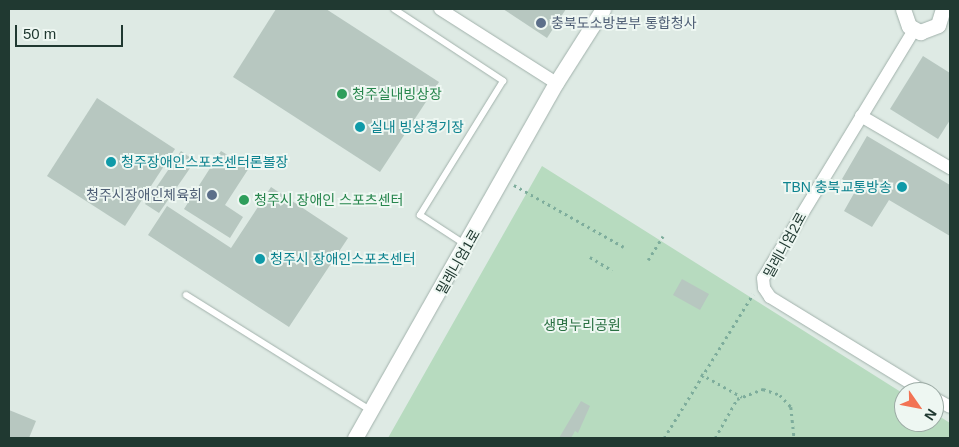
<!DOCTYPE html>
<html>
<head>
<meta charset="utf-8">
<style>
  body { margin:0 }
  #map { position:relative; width:959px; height:447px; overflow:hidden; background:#deeae4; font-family:Helvetica,"Noto Sans KR",sans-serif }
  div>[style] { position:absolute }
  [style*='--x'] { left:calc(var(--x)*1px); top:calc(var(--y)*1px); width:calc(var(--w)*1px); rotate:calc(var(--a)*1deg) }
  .green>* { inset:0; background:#b7dbbf }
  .building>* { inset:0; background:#b7c7c0 }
  .path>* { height:2.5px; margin-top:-1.25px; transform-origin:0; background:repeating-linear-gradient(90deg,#7ead9c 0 2.5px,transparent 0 6.5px) }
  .roads { filter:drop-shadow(0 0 1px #a1b1ab) drop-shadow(0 0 1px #a1b1ab) }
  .lane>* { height:6px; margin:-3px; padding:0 3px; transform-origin:3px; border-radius:3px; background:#fff }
  .street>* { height:12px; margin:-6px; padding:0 6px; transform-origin:6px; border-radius:6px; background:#fff }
  .secondary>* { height:15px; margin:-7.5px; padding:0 7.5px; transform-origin:7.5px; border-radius:7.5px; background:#fff }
  .dots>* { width:14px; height:14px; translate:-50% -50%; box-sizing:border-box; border:2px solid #eef7f2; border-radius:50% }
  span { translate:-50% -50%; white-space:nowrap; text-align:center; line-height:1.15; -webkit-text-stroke:4px #eef7f2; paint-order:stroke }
  .service-label { font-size:14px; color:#4e5e75 }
  .left { translate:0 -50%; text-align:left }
  .right { translate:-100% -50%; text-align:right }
  .leisure-label { font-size:14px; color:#27864d }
  .culture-label { font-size:14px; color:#0d838f }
  .street-label { font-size:14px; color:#203931 }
  .park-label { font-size:14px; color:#2a7042 }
  .frame { position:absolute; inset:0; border:10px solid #203931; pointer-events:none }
  .north { position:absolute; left:894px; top:382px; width:50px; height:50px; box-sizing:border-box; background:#eef7f2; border:1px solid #9caba5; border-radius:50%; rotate:123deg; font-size:14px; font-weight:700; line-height:20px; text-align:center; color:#203931 }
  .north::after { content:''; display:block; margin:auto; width:18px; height:22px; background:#f27354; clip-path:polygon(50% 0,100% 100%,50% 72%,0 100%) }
  .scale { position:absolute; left:15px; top:25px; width:108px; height:22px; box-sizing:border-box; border:2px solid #203931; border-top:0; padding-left:6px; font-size:15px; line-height:18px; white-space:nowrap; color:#203931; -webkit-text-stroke:4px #eef7f2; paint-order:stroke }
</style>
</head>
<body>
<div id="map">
  <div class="green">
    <i style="clip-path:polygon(542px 166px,904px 394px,904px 422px,934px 422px,934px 413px,950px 423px,950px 438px,388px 438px)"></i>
  </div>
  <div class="building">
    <i style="clip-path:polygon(276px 9px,326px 9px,439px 82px,380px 172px,233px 77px)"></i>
    <i style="clip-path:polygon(503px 9px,566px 9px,547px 38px)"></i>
    <i style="clip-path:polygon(923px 56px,950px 73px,950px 120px,938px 139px,890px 109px)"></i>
    <i style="clip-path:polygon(97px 98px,175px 149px,125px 226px,47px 176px)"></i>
    <i style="clip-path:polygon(867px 136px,950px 185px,950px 236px,889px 200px,872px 227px,844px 211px,857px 188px,842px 179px)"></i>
    <i style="clip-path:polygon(181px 151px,195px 161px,159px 213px,145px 204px)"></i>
    <i style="clip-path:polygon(221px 151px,249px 168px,225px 205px,243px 217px,230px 238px,184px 209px)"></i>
    <i style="clip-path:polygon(271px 187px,348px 238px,289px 327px,148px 235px,167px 206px,231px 248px)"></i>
    <i style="clip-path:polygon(682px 279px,709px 294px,700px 310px,673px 295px)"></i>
    <i style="clip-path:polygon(581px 401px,590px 406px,578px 433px,575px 431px,571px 438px,559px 438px)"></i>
    <i style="clip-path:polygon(9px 410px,36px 421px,29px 438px,9px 438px)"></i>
  </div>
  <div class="path">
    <i style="--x:514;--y:185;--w:126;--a:29.4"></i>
    <i style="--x:590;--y:257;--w:26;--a:31"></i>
    <i style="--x:648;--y:260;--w:28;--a:-58"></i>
    <i style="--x:701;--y:374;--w:47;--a:29.3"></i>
    <i style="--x:664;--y:438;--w:169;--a:-58.3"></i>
    <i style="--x:715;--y:438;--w:45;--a:-60.6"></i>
    <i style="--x:737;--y:399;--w:28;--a:-21"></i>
    <i style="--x:763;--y:389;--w:18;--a:19"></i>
    <i style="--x:780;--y:395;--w:16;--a:47"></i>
    <i style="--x:791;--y:407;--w:31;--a:84"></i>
  </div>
  <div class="roads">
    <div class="lane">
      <i style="--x:394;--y:9;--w:131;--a:33.4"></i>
      <i style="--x:503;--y:81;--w:158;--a:121.8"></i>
      <i style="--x:420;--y:215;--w:55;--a:33.1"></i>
      <i style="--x:186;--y:295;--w:217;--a:32"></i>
    </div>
    <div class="street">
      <i style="--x:440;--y:9;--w:138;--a:32.5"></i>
      <i style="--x:914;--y:30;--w:290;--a:121.3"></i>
      <i style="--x:763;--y:278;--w:10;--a:84"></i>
      <i style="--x:764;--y:288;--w:11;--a:56"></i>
      <i style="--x:770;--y:297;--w:182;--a:31.5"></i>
      <i style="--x:861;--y:116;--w:103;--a:30.3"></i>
      <i style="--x:934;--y:398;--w:18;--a:29"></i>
    </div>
    <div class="secondary">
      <i style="--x:903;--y:9;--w:18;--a:71"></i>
      <i style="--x:909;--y:26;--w:13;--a:29"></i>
      <i style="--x:920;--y:32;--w:19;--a:-21"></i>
      <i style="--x:938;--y:25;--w:17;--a:-73"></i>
      <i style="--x:355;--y:438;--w:408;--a:-60.5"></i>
      <i style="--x:556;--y:83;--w:88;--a:-57.6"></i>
    </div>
  </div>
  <div class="dots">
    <i style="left:541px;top:23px;background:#5c6f8a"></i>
    <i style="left:342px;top:94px;background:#2e9e5b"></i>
    <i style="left:360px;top:127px;background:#0f9aa8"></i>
    <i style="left:111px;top:162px;background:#0f9aa8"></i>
    <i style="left:902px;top:187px;background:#0f9aa8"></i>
    <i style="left:212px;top:195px;background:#5c6f8a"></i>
    <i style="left:244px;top:200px;background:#2e9e5b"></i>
    <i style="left:260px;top:259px;background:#0f9aa8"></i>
  </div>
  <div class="service-label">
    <span class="left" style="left:551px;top:23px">충북도소방본부 통합청사</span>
    <span class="right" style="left:202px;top:195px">청주시장애인체육회</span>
  </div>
  <div class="leisure-label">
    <span class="left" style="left:352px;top:94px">청주실내빙상장</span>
    <span class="left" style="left:254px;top:200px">청주시 장애인 스포츠센터</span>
  </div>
  <div class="culture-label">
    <span class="left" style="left:370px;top:127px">실내 빙상경기장</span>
    <span class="left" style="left:121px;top:162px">청주장애인스포츠센터론볼장</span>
    <span class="right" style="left:892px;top:187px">TBN 충북교통방송</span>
    <span class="left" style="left:270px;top:259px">청주시 장애인스포츠센터</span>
  </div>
  <div class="street-label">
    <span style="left:785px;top:245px;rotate:-61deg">밀레니엄2로</span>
    <span style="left:458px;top:262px;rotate:-60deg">밀레니엄1로</span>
  </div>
  <div class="park-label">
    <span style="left:582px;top:325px">생명누리공원</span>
  </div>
  <div class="frame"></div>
  <div class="north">N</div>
  <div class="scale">50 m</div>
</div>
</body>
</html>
